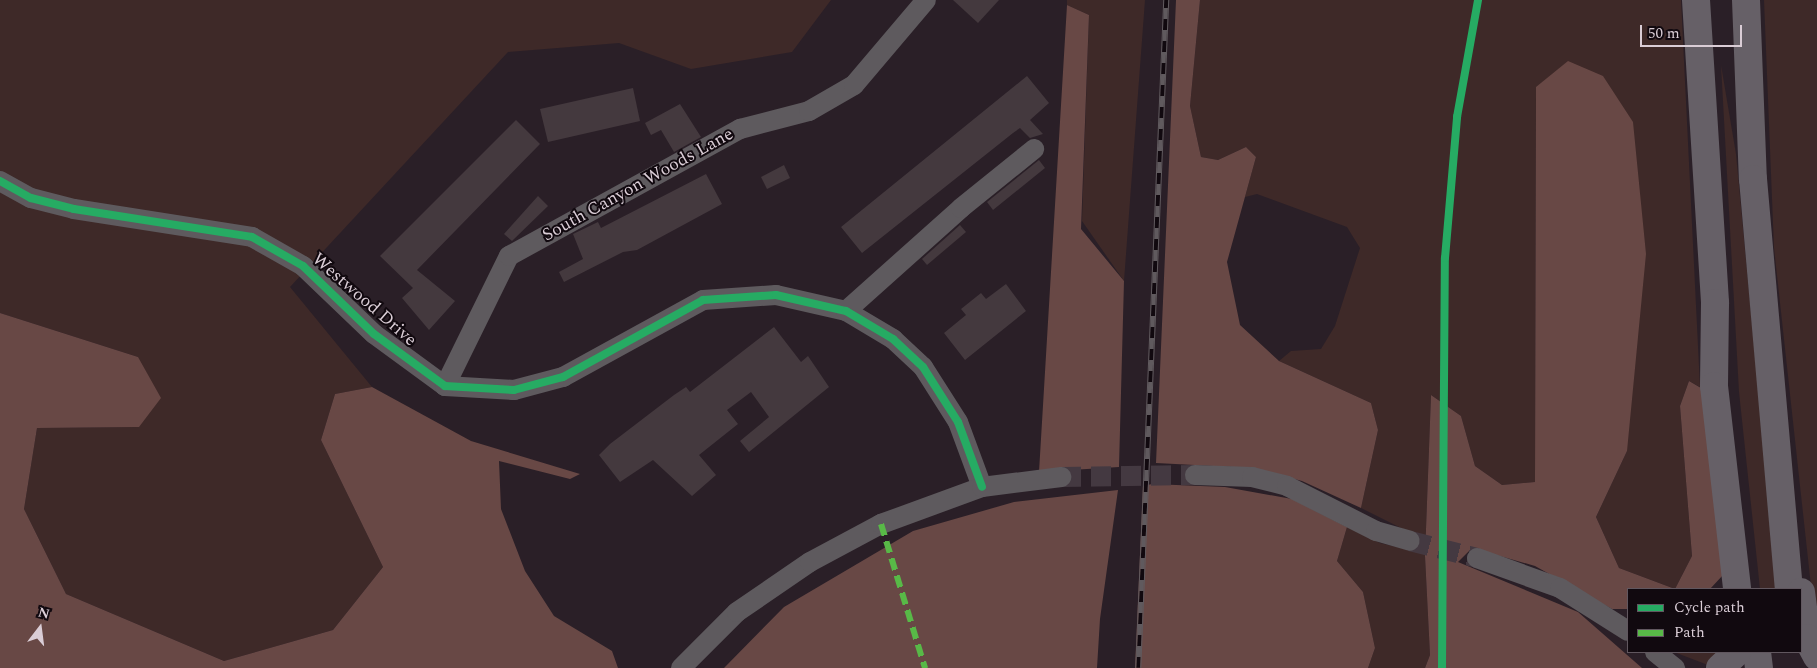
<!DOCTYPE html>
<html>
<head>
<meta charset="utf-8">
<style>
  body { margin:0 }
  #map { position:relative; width:1817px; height:668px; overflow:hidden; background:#2a1f27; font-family:Spectral,serif }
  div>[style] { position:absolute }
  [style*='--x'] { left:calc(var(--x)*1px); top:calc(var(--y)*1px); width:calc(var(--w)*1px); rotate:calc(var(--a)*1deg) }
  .green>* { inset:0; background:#3e2928 }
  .forest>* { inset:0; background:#684845 }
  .building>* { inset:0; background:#44393e }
  .minor-tunnel>* { height:20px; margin-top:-10px; transform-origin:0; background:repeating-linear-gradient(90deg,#443941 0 20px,transparent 0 30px) }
  .minor>* { height:20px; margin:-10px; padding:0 10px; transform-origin:10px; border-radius:10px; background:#5e5a5e }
  .highway>* { height:28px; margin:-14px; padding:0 14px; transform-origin:14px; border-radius:14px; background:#666067 }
  .rail>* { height:5.5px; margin-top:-2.75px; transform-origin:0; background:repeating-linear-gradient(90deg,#11090f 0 11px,#605a5e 0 22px); box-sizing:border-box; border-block:1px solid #605a5e }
  .quiet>* { height:6px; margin-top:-3px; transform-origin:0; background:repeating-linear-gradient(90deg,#58b947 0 12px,transparent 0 18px) }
  .cycleway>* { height:8px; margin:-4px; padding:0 4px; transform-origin:4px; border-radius:4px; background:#26ab63 }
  span { translate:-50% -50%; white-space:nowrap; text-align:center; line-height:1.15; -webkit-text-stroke:4px #11090f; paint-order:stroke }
  .street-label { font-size:18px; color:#dacdd6 }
  .legend { position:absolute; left:1627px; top:588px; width:175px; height:65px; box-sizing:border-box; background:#11090f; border:1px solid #61575f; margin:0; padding:6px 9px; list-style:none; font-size:15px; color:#dacdd6 }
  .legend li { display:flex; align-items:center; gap:10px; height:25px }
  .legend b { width:25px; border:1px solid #61575f }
  .north { position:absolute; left:15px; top:603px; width:50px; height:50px; -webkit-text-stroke:4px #11090f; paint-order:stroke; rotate:15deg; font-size:14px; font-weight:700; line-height:20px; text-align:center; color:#dacdd6 }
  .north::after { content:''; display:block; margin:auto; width:18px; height:22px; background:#dacdd6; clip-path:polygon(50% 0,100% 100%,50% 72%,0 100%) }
  .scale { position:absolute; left:1640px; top:25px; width:102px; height:22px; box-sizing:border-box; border:2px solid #dacdd6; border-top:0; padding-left:6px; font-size:15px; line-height:18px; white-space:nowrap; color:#dacdd6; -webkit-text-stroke:4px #11090f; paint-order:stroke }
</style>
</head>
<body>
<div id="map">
  <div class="green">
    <i style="clip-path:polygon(0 0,831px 0,792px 52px,691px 69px,619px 43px,508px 52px,290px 287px,372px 387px,335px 394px,321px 440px,383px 567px,333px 630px,224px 661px,66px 594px,24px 509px,37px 428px,139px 427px,138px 357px,0 313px)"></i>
    <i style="clip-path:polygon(1067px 0,1145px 0,1124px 281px,1082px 221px,1089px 15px,1067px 5px)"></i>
    <i style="clip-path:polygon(1200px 0,1681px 0,1700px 387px,1689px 381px,1680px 406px,1692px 556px,1675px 589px,1619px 568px,1596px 517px,1627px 451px,1536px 87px,1535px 482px,1502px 485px,1475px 466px,1461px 416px,1431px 395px,1425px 556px,1430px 655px,1425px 668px,1368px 668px,1375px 648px,1363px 592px,1337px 561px,1347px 527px,1380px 543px,1410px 550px,1411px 533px,1361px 508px,1378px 430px,1371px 403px,1279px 361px,1291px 351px,1321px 349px,1335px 326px,1360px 248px,1347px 227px,1257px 194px,1245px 197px,1256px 157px,1246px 147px,1218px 160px,1201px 157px,1190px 106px)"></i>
    <i style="clip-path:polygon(1764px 0,1817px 0,1817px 641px,1774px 248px)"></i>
    <i style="clip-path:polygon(1721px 65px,1736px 154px,1777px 589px,1760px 589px,1739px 392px)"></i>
    <i style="clip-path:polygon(1674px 652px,1725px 652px,1708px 665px)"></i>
  </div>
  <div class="forest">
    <i style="clip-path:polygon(1176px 0,1200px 0,1190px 106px,1201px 157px,1218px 160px,1246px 147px,1256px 157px,1227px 262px,1240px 325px,1279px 361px,1371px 403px,1378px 430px,1361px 508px,1302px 481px,1252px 468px,1156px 463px)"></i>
    <i style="clip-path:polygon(1067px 5px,1089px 15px,1081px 229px,1124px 281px,1119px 467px,1039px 472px)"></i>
    <i style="clip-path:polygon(1568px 61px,1603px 76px,1633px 122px,1646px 254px,1627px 451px,1596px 517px,1619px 568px,1675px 589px,1692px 556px,1680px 406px,1689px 381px,1701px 388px,1723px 575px,1710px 589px,1628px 589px,1628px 609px,1612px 609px,1535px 566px,1472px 548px,1458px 562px,1578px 612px,1642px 668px,1425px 668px,1430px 655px,1425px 556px,1431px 395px,1461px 416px,1475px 466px,1502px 485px,1535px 482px,1536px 87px)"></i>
    <i style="clip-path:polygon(0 313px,138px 357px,161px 398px,139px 427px,37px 428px,24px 509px,66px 594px,224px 661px,333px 630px,383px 567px,321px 440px,335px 394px,372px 387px,471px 441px,580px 474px,570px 479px,499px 461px,501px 509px,525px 571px,554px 616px,612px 651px,618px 668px,0 668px)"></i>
    <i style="clip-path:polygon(1152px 484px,1225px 487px,1292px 499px,1347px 527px,1337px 561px,1363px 592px,1375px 648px,1368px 668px,1135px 668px,1143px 486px)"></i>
    <i style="clip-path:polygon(1118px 490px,1100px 619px,1097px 668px,724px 668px,784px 607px,913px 531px,1014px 502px)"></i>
  </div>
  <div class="building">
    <i style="clip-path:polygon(953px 0,999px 0,978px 23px)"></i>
    <i style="clip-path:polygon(1027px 76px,1049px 103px,1030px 120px,1043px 134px,1030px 138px,1020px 128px,1013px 133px,862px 253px,841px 227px)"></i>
    <i style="clip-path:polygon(633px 88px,640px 121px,548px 142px,540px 109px)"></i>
    <i style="clip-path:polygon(680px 104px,701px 137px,674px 152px,661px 130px,651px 135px,645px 123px)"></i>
    <i style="clip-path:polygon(516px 120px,540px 144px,417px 270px,455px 301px,429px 330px,402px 298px,413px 288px,380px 256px)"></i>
    <i style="clip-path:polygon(1039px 160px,1045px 168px,993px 210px,987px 202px)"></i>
    <i style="clip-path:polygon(784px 165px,790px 178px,767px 189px,761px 177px)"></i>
    <i style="clip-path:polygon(706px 174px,722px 204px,637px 250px,623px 252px,564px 282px,559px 272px,583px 259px,573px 234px,598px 222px,601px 228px)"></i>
    <i style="clip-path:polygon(538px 196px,548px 206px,512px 241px,504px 234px)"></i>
    <i style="clip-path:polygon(960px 225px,966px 232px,927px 265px,922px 259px)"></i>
    <i style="clip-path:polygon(1006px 284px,1026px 311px,965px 360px,944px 333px,966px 315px,961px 309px,981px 293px,986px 299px)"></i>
    <i style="clip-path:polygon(774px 327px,801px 362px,808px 356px,829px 387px,749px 452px,740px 441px,769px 417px,751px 392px,727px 410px,738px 424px,699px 455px,716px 475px,692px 496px,653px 460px,620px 482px,599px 455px,610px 444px,674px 395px,686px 387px,690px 392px)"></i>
  </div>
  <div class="minor-tunnel">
    <i style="--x:1061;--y:477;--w:134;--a:-0.9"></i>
    <i style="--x:1410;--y:541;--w:69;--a:14.2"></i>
  </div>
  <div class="minor">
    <i style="--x:0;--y:181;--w:35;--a:29"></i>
    <i style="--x:31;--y:198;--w:44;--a:14.3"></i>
    <i style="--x:74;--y:209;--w:180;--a:8.9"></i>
    <i style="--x:252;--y:237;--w:59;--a:29.6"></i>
    <i style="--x:303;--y:266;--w:98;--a:43.8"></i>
    <i style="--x:374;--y:334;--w:88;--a:36.2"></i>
    <i style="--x:445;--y:386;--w:69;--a:3.3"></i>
    <i style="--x:514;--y:390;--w:51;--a:-14.9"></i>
    <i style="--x:563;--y:377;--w:160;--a:-28.8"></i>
    <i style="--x:703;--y:300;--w:73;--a:-3.9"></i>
    <i style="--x:776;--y:295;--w:72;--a:12.9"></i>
    <i style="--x:846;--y:311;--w:55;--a:30.8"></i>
    <i style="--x:893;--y:339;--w:41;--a:43"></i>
    <i style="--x:923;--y:367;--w:65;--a:57.5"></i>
    <i style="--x:958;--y:422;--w:69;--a:69.7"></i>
    <i style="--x:846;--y:311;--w:154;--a:-41.8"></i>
    <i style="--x:961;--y:208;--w:94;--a:-38.9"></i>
    <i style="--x:445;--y:386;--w:145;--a:-63.8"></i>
    <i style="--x:509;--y:256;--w:264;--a:-28.8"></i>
    <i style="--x:740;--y:129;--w:71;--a:-14.6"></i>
    <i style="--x:809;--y:111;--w:52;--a:-30"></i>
    <i style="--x:854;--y:85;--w:111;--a:-49.7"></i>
    <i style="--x:1195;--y:475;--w:57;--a:2"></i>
    <i style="--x:1252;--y:477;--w:36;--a:14"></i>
    <i style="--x:1287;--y:486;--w:100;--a:26.8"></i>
    <i style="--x:1376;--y:531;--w:35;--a:16"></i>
    <i style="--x:1477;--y:558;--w:88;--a:19.9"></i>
    <i style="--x:1560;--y:588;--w:80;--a:32.3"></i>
    <i style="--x:1655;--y:652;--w:26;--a:39"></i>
    <i style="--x:681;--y:668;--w:79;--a:-45"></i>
    <i style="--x:737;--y:612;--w:88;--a:-34.4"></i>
    <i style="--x:810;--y:562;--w:81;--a:-28.2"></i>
    <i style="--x:881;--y:524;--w:108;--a:-20.1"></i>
    <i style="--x:982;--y:487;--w:80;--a:-7.2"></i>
  </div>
  <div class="highway">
    <i style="--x:1696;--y:0;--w:304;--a:86.4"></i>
    <i style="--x:1715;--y:303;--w:83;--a:90.7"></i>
    <i style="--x:1714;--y:386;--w:204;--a:83.5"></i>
    <i style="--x:1746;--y:0;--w:179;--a:87.8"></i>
    <i style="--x:1753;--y:179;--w:412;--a:85"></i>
    <i style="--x:1801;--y:592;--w:46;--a:82.6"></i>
    <i style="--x:1807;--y:638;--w:21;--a:62"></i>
    <i style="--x:1757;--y:652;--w:16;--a:83"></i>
    <i style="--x:1720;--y:668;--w:23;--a:-43"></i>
  </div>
  <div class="rail">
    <i style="--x:1138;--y:668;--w:669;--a:-87.6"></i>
  </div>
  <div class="quiet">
    <i style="--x:881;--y:524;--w:151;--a:73"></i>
  </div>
  <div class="cycleway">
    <i style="--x:0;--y:181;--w:35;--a:29"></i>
    <i style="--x:31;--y:198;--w:44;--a:14.3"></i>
    <i style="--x:74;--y:209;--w:180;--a:8.9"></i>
    <i style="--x:252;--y:237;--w:59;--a:29.6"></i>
    <i style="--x:303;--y:266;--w:98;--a:43.8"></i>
    <i style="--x:374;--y:334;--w:88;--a:36.2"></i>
    <i style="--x:445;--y:386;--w:69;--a:3.3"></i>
    <i style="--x:514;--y:390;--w:51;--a:-14.9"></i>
    <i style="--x:563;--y:377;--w:160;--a:-28.8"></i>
    <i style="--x:703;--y:300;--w:73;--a:-3.9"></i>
    <i style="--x:776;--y:295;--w:72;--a:12.9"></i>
    <i style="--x:846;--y:311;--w:55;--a:30.8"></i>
    <i style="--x:893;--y:339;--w:41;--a:43"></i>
    <i style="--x:923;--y:367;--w:65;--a:57.5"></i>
    <i style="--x:958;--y:422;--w:69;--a:69.7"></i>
    <i style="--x:1442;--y:668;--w:410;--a:-89.6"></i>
    <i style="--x:1445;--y:258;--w:142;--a:-85.1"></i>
    <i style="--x:1457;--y:117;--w:119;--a:-79.8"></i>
  </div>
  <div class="street-label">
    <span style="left:638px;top:185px;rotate:-29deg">South Canyon Woods Lane</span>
    <span style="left:364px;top:300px;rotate:41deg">Westwood Drive</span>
  </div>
  <ul class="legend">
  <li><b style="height:6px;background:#26ab63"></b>Cycle path</li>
  <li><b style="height:6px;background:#58b947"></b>Path</li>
  </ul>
  <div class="north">N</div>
  <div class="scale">50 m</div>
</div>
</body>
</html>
